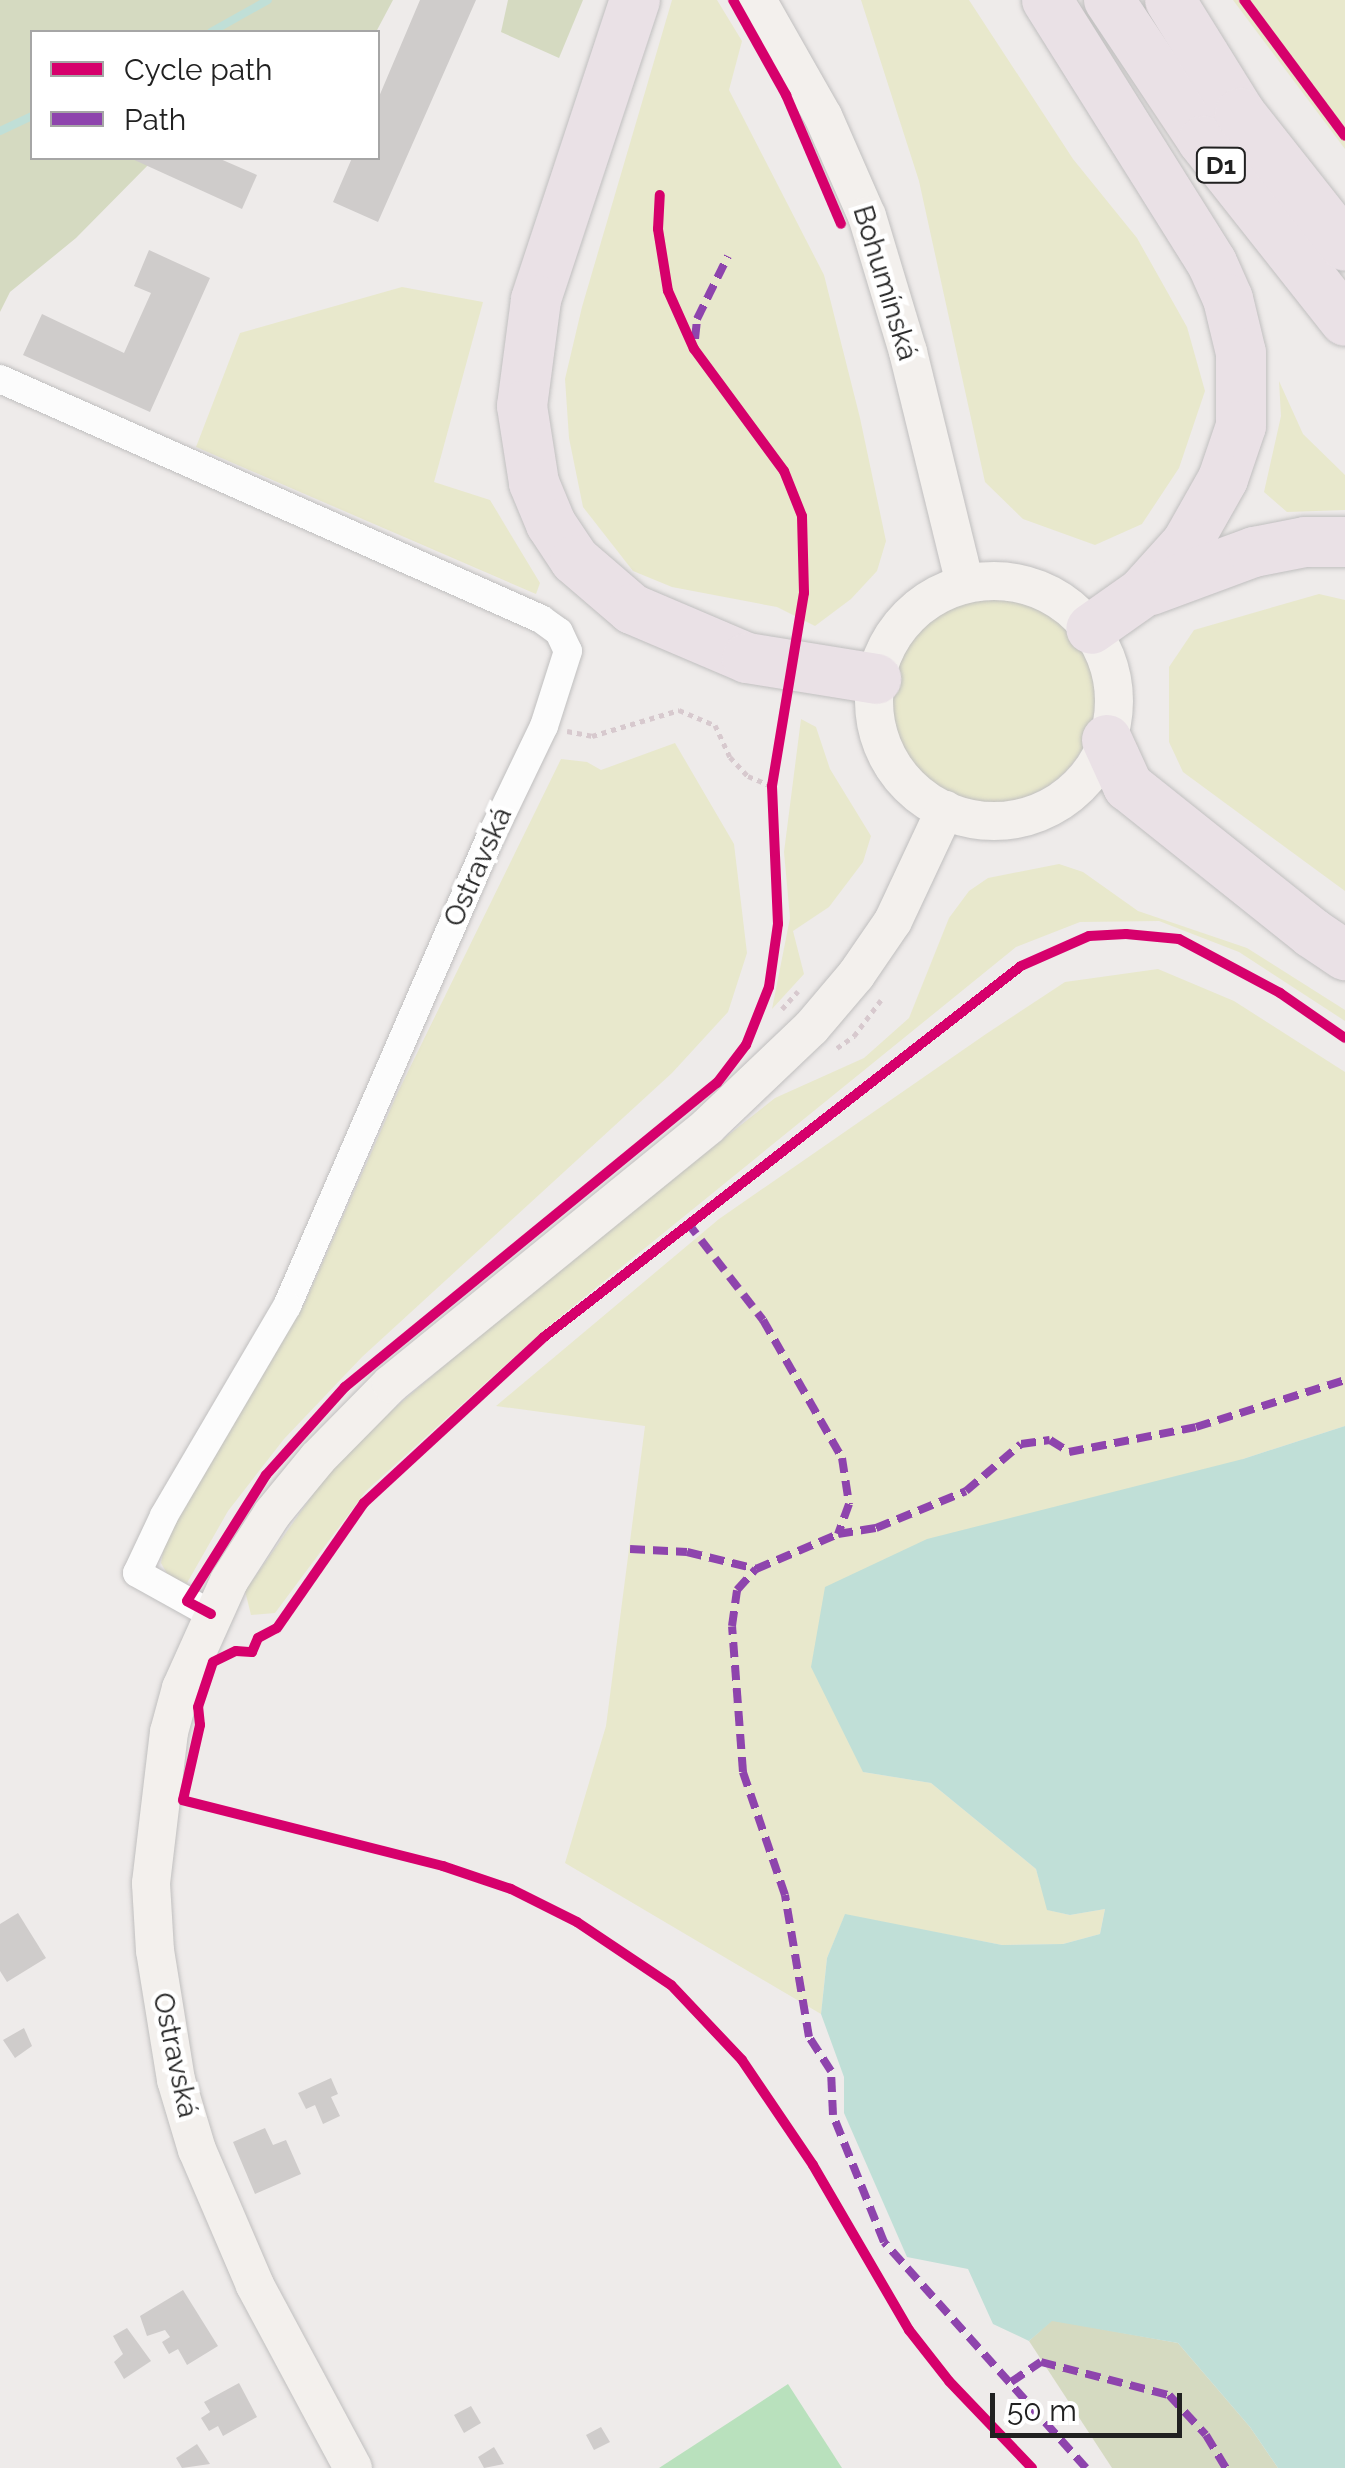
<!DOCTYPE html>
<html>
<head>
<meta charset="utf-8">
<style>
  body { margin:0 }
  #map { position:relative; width:1345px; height:2468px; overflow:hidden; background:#eeebea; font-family:Raleway,sans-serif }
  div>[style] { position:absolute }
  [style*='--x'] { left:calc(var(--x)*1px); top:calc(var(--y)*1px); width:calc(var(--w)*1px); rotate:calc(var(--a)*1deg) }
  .grass>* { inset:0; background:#e8e8cc }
  .round { border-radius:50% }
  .forest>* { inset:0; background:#d5dac1 }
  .pitch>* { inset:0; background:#b9e1bd }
  .water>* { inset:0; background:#c0dfd7 }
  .stream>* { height:8px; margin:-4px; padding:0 4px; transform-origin:4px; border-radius:4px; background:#c0dfd7 }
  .building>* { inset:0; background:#cfcccb }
  .path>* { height:5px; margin-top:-2.5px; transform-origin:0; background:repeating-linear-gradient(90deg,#d7c9ce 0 5px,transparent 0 10px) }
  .roads { filter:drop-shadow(0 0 2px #c0bfbf) drop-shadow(0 0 2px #c0bfbf) }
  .street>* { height:28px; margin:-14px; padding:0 14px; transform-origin:14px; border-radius:14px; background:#fcfcfc }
  .secondary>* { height:38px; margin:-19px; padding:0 19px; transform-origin:19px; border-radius:19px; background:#f3f0ed }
  .secondary>.ring { margin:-19px; padding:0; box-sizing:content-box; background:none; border:38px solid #f3f0ed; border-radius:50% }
  .highway>* { height:50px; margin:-25px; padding:0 25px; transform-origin:25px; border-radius:25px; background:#eae1e6 }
  .quiet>* { height:8px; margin-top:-4px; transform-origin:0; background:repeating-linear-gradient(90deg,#8e44ad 0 15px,transparent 0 23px) }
  .cycleway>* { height:10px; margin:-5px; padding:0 5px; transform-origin:5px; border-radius:5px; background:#d6006c }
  span { translate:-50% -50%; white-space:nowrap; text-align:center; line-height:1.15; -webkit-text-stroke:9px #fff; paint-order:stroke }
  .shield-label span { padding:2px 8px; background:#fff; border:2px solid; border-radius:8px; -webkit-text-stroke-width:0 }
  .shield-label { font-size:25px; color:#212121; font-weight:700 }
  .street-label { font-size:28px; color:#212121 }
  .legend { position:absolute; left:30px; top:30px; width:350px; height:130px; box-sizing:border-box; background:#fff; border:2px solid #a6a6a6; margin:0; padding:12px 18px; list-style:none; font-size:30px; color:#212121 }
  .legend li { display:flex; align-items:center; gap:20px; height:50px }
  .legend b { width:50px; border:2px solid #a6a6a6 }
  .scale { position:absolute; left:990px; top:2393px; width:192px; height:45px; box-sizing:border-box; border:5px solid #212121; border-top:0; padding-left:12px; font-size:30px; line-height:35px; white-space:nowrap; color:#212121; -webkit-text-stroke:8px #fff; paint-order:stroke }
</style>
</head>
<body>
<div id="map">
  <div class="grass">
    <i style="clip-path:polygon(672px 0,717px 0,742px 41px,729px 90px,824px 275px,860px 418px,886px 541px,877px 571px,851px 599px,815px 626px,777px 607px,672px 587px,633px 571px,583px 507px,569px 438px,565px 379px,582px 307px)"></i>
    <i style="clip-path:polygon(861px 0,969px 0,1073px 159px,1137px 238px,1187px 327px,1205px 391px,1179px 468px,1142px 524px,1095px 545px,1023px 519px,985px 482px,919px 181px)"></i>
    <i style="clip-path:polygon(1233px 0,1345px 0,1345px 149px)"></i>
    <i style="clip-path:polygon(402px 287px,483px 302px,434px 482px,490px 500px,540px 583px,536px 594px,196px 447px,240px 333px)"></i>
    <i style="clip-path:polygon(1279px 381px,1303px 434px,1345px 475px,1345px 510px,1287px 512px,1264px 492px,1281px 416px)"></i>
    <i style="clip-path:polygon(1319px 594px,1345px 600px,1345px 891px,1183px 772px,1169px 742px,1169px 667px,1194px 630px)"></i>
    <i class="round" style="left:887px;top:595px;width:208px;height:208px"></i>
    <i style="clip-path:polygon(801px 719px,816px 727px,830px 769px,871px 836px,863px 862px,829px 907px,793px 931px,804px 974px,772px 1009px,790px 918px,784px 852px)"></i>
    <i style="clip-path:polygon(675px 743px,734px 844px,747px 953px,728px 1012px,672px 1073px,362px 1357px,284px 1439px,228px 1511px,187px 1583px,169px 1577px,161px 1563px,165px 1541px,304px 1305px,398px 1092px,561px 759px,587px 762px,601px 770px)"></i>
    <i style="clip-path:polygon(1059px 864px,1083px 872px,1138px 911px,1247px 948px,1345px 1010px,1345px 1021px,1239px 952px,1159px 921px,1080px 922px,1016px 947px,544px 1330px,366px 1491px,275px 1613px,251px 1615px,245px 1591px,342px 1453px,540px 1284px,775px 1098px,864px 1058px,909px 1018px,949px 918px,969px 891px,988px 878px)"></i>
    <i style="clip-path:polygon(1158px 969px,1234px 1001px,1345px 1072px,1345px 1426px,1243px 1459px,863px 1772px,931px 1783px,1036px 1869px,1048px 1910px,1070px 1915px,1105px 1909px,1100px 1934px,1063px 1944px,1002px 1945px,845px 1915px,827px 1958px,821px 2014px,565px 1863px,606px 1726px,645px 1426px,496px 1406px,719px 1219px,986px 1034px,1065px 982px)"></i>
  </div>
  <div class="forest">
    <i style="clip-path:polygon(0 0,393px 0,376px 32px,32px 32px,32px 158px,155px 158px,76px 238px,10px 292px,0 312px)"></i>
    <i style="clip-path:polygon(508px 0,583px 0,559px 58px,501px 32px)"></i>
    <i style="clip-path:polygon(1052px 2320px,1178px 2343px,1250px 2427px,1278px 2468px,1112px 2468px,1029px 2341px)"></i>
  </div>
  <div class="pitch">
    <i style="clip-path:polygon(788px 2384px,842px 2468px,659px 2468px)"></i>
  </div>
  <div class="water">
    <i style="clip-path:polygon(1345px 1426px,1345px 2468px,1278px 2468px,1250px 2427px,1178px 2343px,1052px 2321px,1029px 2341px,993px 2324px,968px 2269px,907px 2257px,844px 2113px,844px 2077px,821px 2014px,827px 1958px,845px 1914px,1002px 1945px,1063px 1944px,1100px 1934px,1105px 1909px,1070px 1915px,1047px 1910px,1036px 1869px,931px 1783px,863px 1772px,811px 1667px,825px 1587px,927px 1539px,1243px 1459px)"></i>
  </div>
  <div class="stream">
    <i style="--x:211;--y:32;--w:65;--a:-29.3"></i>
    <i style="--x:0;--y:131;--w:35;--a:-25"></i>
  </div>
  <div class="building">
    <i style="clip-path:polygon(420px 0,476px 0,378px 222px,333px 202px,352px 158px,378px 158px,378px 99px)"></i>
    <i style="clip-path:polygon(130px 158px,218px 158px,257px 175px,242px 209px)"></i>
    <i style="clip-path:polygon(149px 250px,210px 278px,150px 412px,23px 355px,42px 314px,124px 353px,151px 293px,134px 286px)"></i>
    <i style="clip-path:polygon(18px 1913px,46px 1958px,7px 1982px,0 1971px,0 1924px)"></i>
    <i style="clip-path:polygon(24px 2028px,32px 2046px,15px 2058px,3px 2040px)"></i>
    <i style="clip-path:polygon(331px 2078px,338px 2094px,331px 2097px,340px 2116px,323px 2124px,315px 2105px,306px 2109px,298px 2093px)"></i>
    <i style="clip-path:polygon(265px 2128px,273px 2145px,286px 2140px,301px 2174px,255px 2194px,233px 2142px)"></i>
    <i style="clip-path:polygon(183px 2290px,218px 2346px,187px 2365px,178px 2349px,169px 2354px,162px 2342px,170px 2337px,165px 2330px,147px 2336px,140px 2316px)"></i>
    <i style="clip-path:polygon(127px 2328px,151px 2361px,124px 2379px,114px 2362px,123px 2354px,113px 2336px)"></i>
    <i style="clip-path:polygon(239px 2383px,257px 2417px,223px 2436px,218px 2426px,209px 2431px,201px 2418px,210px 2412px,204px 2402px)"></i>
    <i style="clip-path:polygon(471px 2406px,481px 2423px,464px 2433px,454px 2415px)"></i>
    <i style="clip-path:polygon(601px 2427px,610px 2442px,594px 2450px,586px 2435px)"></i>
    <i style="clip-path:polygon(197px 2444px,210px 2464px,182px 2468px,176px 2458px)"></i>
    <i style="clip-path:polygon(494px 2447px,504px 2464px,484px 2468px,478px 2457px)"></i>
  </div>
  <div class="path">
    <i style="--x:567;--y:731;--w:25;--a:11"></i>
    <i style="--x:592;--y:736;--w:91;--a:-16.6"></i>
    <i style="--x:679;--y:710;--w:39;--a:23"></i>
    <i style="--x:715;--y:725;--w:35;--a:65"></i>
    <i style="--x:730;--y:757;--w:26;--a:47"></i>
    <i style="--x:748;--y:776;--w:26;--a:23"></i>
    <i style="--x:782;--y:1009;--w:24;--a:-48"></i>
    <i style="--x:837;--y:1048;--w:21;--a:-35"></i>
    <i style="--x:854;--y:1036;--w:45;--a:-53.1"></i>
    <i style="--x:229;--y:1653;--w:23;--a:-2"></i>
    <i style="--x:252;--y:1652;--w:15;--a:-67"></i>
  </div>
  <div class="roads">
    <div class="street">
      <i style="--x:0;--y:379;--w:592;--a:23.92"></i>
      <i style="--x:541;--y:619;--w:22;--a:36"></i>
      <i style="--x:559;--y:632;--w:21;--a:65"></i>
      <i style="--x:568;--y:651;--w:79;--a:107.7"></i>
      <i style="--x:544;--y:726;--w:124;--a:115.7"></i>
      <i style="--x:490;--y:838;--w:510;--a:113.45"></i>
      <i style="--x:287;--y:1306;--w:243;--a:120.4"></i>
      <i style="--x:164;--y:1516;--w:63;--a:115.3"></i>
      <i style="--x:137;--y:1573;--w:85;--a:29"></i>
    </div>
    <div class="secondary">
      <i style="--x:757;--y:0;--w:133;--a:60.4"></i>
      <i style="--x:823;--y:116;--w:109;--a:66.3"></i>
      <i style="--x:867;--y:216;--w:142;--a:73.2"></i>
      <i style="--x:908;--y:352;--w:239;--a:76.2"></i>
      <i class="ring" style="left:874px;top:581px;width:202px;height:202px"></i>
      <i style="--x:353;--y:2468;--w:208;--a:-118.2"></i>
      <i style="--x:255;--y:2285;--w:147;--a:-113.2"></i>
      <i style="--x:197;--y:2150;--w:73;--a:-106.7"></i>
      <i style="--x:176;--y:2080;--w:131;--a:-99.2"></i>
      <i style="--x:155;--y:1951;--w:68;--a:-93.4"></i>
      <i style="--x:151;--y:1883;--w:152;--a:-83.2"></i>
      <i style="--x:169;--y:1732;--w:46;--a:-74.7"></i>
      <i style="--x:181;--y:1688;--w:117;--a:-65.8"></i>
      <i style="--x:229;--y:1581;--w:80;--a:-57.3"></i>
      <i style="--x:272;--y:1514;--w:72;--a:-50.6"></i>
      <i style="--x:318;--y:1458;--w:104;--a:-45.4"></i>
      <i style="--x:391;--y:1384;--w:409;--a:-39.1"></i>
      <i style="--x:708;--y:1126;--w:142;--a:-43.6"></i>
      <i style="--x:811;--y:1028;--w:70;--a:-49.7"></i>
      <i style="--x:856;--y:975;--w:65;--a:-55.6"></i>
      <i style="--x:893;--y:921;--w:123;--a:-64.9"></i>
    </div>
    <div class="highway">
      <i style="--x:635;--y:0;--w:316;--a:108.3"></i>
      <i style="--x:536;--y:300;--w:107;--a:97.5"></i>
      <i style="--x:522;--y:406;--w:78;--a:81.1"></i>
      <i style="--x:534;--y:483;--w:44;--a:67.5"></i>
      <i style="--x:551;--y:524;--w:43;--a:56.3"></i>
      <i style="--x:575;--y:560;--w:75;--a:40.7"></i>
      <i style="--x:632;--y:609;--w:125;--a:23.1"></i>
      <i style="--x:747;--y:658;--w:131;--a:9.2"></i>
      <i style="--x:1047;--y:0;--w:310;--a:57.9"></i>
      <i style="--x:1212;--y:263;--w:39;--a:66"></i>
      <i style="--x:1228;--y:299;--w:56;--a:76.5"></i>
      <i style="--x:1241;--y:353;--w:73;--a:90"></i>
      <i style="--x:1241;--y:426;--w:56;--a:108.8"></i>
      <i style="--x:1223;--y:479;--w:73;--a:119.4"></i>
      <i style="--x:1187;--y:543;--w:67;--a:132"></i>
      <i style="--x:1142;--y:593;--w:62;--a:144.8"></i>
      <i style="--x:1109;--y:0;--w:169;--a:56.3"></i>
      <i style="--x:1203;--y:141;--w:229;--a:51.7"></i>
      <i style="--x:1170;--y:0;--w:133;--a:58.2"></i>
      <i style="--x:1240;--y:113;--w:169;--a:51.7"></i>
      <i style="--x:1151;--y:590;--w:110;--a:-20.3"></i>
      <i style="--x:1254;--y:552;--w:52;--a:-11.1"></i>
      <i style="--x:1305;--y:542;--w:40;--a:0"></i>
      <i style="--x:1107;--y:740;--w:51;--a:65.5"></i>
      <i style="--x:1128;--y:786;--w:236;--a:38.6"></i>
      <i style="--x:1312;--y:933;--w:40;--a:34"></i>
    </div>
  </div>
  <div class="quiet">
    <i style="--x:695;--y:339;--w:20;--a:-84"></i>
    <i style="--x:697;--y:319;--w:70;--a:-63.8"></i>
    <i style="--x:687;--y:1222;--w:124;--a:52.2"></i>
    <i style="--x:763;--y:1320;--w:159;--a:60.2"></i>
    <i style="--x:842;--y:1458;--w:47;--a:81.3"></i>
    <i style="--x:849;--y:1504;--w:32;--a:110"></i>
    <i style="--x:630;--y:1549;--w:57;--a:3"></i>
    <i style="--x:687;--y:1552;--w:71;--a:13.8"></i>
    <i style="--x:1011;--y:2382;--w:36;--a:-34"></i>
    <i style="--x:1041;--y:2362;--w:132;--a:14.5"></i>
    <i style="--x:1169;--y:2395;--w:54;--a:47.2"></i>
    <i style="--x:1206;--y:2435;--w:39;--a:59"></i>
    <i style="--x:1086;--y:2468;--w:303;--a:-131.8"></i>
    <i style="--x:884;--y:2242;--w:137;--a:-111.9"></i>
    <i style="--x:833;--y:2115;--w:44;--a:-92.6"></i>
    <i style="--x:831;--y:2071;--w:40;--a:-122.9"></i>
    <i style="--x:809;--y:2037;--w:144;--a:-99.6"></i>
    <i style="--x:785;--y:1895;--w:130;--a:-108.9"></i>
    <i style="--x:743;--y:1772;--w:146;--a:-94.3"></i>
    <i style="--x:732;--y:1626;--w:36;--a:-82"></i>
    <i style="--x:737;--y:1590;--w:28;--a:-48"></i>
    <i style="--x:756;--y:1569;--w:89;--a:-23.1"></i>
    <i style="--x:838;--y:1534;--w:38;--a:-9"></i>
    <i style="--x:876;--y:1528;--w:97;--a:-22.3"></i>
    <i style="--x:966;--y:1491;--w:72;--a:-40.5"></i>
    <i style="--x:1021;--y:1444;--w:29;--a:-8"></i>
    <i style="--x:1050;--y:1440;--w:22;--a:32"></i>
    <i style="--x:1069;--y:1452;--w:129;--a:-11.1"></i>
    <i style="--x:1196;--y:1427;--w:156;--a:-17.5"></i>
  </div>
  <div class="cycleway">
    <i style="--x:733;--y:0;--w:109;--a:60.8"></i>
    <i style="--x:786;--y:95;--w:140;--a:66.9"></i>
    <i style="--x:1244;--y:0;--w:169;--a:53.4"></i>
    <i style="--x:211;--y:1614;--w:27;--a:-152"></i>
    <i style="--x:187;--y:1601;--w:149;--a:-57.9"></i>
    <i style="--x:266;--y:1475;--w:118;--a:-48.1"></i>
    <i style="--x:345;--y:1387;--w:480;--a:-39.3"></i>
    <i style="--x:717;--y:1083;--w:48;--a:-52.7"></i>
    <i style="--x:746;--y:1045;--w:62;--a:-68.4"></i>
    <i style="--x:769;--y:987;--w:64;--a:-81.9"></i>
    <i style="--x:778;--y:924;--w:138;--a:-92.5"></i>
    <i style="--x:772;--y:786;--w:196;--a:-80.6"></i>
    <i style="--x:804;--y:593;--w:77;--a:-91.5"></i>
    <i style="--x:802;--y:516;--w:48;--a:-111.8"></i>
    <i style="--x:784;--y:471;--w:152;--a:-126.4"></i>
    <i style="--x:694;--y:349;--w:64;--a:-114.1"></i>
    <i style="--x:668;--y:291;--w:63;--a:-99.2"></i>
    <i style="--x:658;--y:229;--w:34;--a:-87"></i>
    <i style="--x:1032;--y:2468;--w:120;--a:-133.7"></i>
    <i style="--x:949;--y:2381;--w:65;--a:-128.1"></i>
    <i style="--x:909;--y:2330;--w:191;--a:-120.2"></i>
    <i style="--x:813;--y:2165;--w:127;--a:-124.1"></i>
    <i style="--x:742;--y:2060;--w:103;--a:-133.4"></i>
    <i style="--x:671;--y:1985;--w:113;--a:-146.2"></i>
    <i style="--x:577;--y:1922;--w:74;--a:-153.4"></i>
    <i style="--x:511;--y:1889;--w:72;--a:-161.3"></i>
    <i style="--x:443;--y:1866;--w:268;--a:-165.8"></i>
    <i style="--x:183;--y:1800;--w:77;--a:-77.2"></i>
    <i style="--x:200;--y:1725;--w:18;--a:-96"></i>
    <i style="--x:198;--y:1707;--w:47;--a:-71.6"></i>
    <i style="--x:213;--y:1662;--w:25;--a:-26"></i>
    <i style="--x:236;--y:1651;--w:16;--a:4"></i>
    <i style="--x:252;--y:1652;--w:15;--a:-67"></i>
    <i style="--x:258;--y:1638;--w:21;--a:-28"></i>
    <i style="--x:277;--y:1628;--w:152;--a:-55.2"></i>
    <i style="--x:364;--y:1503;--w:245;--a:-42.7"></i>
    <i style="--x:544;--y:1337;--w:604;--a:-37.87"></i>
    <i style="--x:1021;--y:966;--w:74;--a:-23.8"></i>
    <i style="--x:1089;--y:936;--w:37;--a:-3"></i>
    <i style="--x:1126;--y:934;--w:53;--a:5.4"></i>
    <i style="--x:1179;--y:939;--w:115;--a:28.1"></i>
    <i style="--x:1280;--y:993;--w:79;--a:34.7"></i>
  </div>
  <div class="shield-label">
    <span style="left:1221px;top:165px">D1</span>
  </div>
  <div class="street-label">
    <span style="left:885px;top:283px;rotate:73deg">Bohumínská</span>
    <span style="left:478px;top:867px;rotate:-66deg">Ostravská</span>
    <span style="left:175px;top:2055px;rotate:78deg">Ostravská</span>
  </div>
  <ul class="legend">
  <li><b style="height:12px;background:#d6006c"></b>Cycle path</li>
  <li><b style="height:12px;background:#8e44ad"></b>Path</li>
  </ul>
  <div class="scale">50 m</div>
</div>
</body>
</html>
